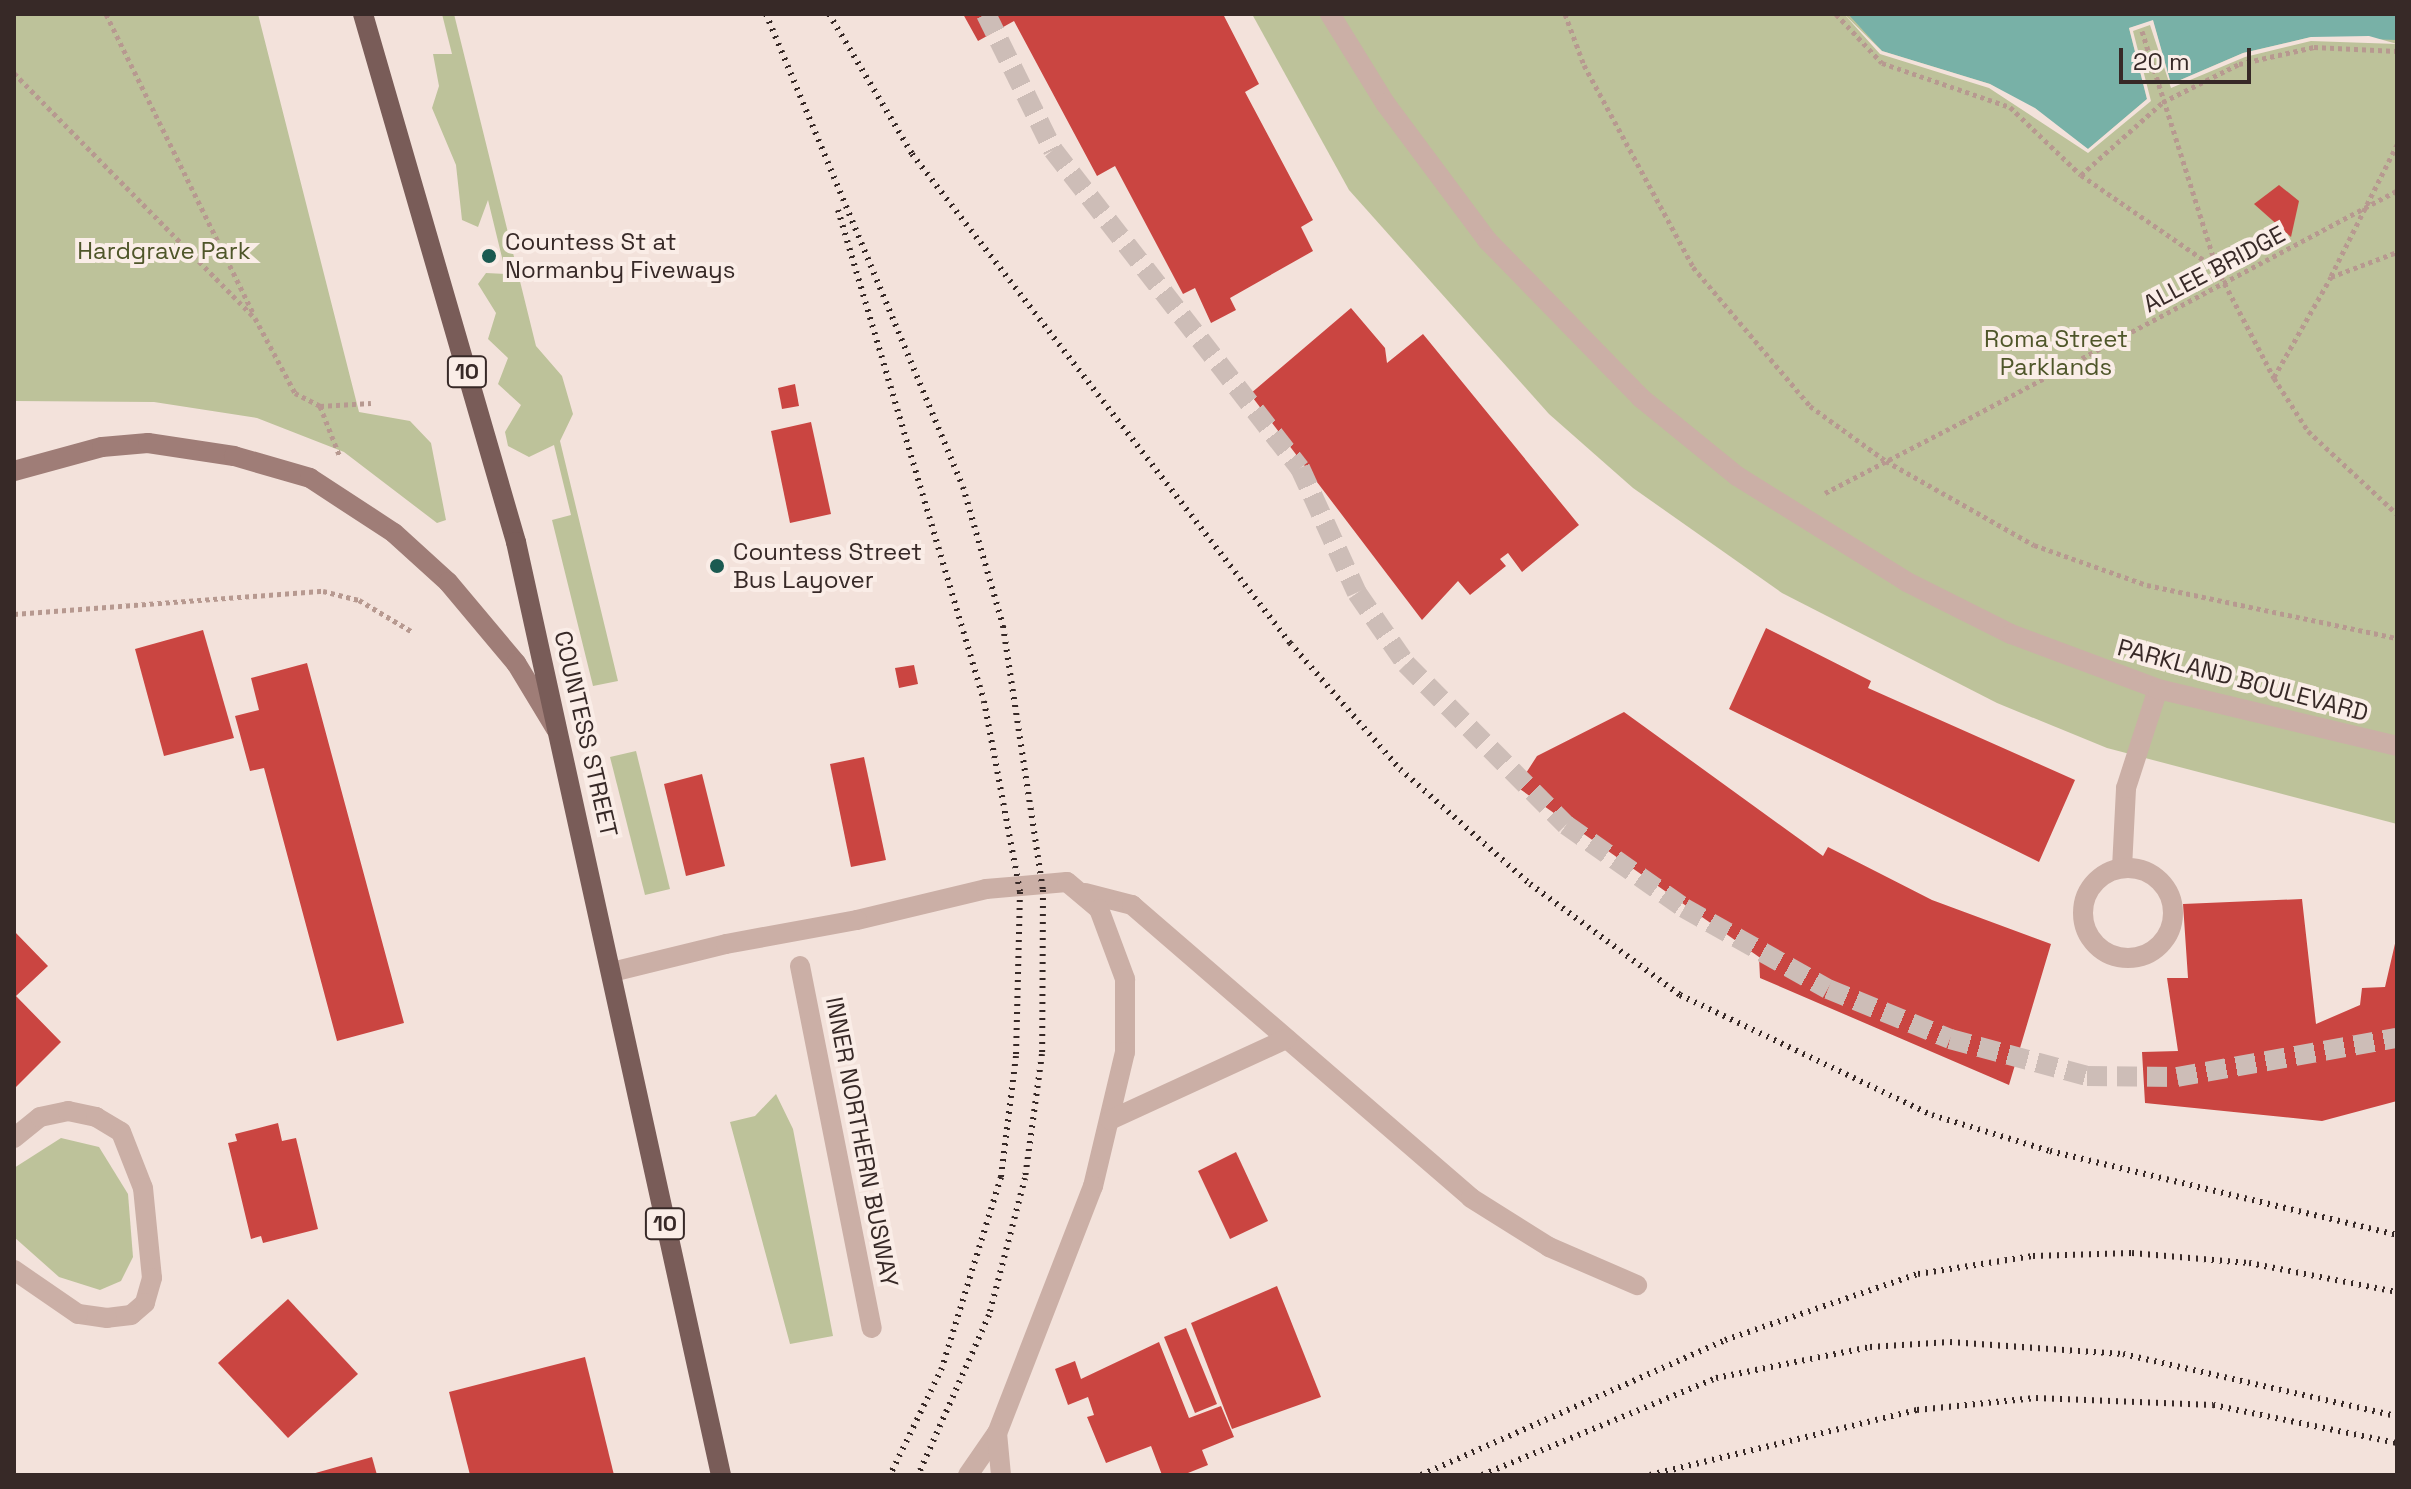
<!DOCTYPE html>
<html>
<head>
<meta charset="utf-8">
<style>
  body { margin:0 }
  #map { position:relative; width:2411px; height:1489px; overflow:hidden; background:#f3e2db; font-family:"Space Grotesk",sans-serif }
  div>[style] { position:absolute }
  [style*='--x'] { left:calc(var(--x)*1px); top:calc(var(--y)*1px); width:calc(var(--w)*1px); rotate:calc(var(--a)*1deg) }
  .green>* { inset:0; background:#bdc29a }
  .water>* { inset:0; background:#78b1a7 }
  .pier>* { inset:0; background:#f3e2db }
  .building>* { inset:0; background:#ca4541 }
  .minor-tunnel>* { height:20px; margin-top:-10px; transform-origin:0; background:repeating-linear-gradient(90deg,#cdbdb7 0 20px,transparent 0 30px) }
  .path>* { height:5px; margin-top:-2.5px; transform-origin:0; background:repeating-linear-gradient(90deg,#b79990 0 4px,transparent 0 8px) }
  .service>* { height:20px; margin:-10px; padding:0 10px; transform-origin:10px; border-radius:10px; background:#cbafa6 }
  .service>.ring { margin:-10px; padding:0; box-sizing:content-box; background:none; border:20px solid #cbafa6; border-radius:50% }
  .tertiary>* { height:20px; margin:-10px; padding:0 10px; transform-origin:10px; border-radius:10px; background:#cbafa6 }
  .secondary>* { height:20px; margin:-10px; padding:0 10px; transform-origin:10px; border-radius:10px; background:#9f7d77 }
  .primary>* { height:20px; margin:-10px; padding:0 10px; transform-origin:10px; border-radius:10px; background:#795c58 }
  .rail>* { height:6px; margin-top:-3px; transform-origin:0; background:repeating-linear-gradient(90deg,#372927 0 2px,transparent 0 8px) }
  .path-bridge>* { height:5px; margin-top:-2.5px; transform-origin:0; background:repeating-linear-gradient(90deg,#b79990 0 4px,transparent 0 8px) }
  .service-bridge>* { height:20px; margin:-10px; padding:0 10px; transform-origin:10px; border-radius:10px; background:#cbafa6 }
  .dots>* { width:22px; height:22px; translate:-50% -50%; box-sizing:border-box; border:4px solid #faede7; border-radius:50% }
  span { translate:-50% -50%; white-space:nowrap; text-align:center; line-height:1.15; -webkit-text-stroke:8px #faede7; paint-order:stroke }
  .shield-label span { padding:2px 6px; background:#faede7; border:2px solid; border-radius:6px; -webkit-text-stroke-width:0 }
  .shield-label { font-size:22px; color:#372927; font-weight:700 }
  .poi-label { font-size:24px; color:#372927 }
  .left { translate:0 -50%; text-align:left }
  .park-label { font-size:24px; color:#4f562a }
  .street-label { font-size:24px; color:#372927 }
  .frame { position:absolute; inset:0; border:16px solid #372927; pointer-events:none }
  .scale { position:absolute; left:2119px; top:48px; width:132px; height:36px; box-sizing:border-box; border:4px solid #372927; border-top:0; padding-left:10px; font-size:24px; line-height:28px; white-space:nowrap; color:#372927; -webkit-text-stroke:6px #faede7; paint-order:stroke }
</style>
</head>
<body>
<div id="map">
  <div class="green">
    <i style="clip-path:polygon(14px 14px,258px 14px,359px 412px,410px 421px,431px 443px,446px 520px,437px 523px,344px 452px,257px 418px,154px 402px,14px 401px)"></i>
    <i style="clip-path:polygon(442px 14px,454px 14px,536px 346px,562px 376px,573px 414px,560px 441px,618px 681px,593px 686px,552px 520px,571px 515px,554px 445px,529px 457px,508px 446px,505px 432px,521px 405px,498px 384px,508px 358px,488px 339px,496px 313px,478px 284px,486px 273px,506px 274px,488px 200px,478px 227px,462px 220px,456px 165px,432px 108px,439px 86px,433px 54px,452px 54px)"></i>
    <i style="clip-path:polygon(1252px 14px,2397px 14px,2397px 824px,2107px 748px,1997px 703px,1782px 593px,1633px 488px,1549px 414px,1349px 190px)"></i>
    <i style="clip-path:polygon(636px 751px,670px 889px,645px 895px,610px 757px)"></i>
    <i style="clip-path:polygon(776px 1094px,793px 1129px,833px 1336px,790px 1344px,730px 1122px,755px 1116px)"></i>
    <i style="clip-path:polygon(61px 1138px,99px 1147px,128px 1194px,133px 1257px,121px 1281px,100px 1290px,59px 1277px,14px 1237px,14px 1168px)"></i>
  </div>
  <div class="water">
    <i style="clip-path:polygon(1848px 14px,2397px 14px,2397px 40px,2311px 37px,2243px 53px,2171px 84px,2153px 21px,2129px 28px,2147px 99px,2088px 149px,1990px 84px,1882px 51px)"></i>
  </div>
  <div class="pier">
    <i style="clip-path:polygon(1844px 14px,1882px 51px,1990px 84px,2035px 108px,2088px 149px,2147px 99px,2129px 28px,2153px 20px,2171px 84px,2243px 53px,2311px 37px,2369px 36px,2397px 44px,2311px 41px,2245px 57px,2171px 88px,2150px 25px,2133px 31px,2151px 101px,2088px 153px,1989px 88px,1880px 54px)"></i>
  </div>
  <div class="building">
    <i style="clip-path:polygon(963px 14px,1223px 14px,1259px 84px,1245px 92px,1313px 220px,1301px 227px,1313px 251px,1230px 298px,1236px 310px,1211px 323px,1195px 288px,1183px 294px,1115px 166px,1097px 176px,1014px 21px,978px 41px)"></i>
    <i style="clip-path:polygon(2279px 185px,2299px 201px,2291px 237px,2254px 204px)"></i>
    <i style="clip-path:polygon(1351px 308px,1385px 348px,1387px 363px,1423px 334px,1579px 525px,1522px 572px,1508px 553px,1500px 559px,1506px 566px,1470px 595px,1458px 581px,1422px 620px,1250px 394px)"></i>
    <i style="clip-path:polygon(795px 384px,799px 406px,782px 409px,778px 388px)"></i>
    <i style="clip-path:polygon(811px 422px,831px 514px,790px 523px,771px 431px)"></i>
    <i style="clip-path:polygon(1766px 628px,1871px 681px,1868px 688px,2075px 780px,2039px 862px,1729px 709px)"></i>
    <i style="clip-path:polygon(203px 630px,234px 738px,164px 756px,135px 649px)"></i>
    <i style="clip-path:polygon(307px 663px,404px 1023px,337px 1041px,264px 768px,250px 771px,235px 716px,259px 710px,251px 678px)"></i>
    <i style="clip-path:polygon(914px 665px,918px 684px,899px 688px,895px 668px)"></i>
    <i style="clip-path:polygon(1624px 712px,1823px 856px,1828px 847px,1932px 900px,2051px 944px,2009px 1085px,1760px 978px,1759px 957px,1517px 787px,1537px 756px)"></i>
    <i style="clip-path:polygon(864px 757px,886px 860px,851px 867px,830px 764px)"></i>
    <i style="clip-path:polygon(702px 774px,725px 866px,686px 876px,664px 784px)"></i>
    <i style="clip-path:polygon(2302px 899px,2316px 1024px,2360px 1005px,2362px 988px,2385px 987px,2397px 935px,2397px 1101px,2322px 1121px,2145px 1103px,2142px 1052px,2178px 1051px,2167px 978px,2188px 978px,2183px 904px)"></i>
    <i style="clip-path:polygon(14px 931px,48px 966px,16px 996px,61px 1042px,14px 1089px)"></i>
    <i style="clip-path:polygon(278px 1123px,282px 1141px,296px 1138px,318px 1229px,263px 1243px,261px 1236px,251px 1239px,228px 1143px,237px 1141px,235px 1134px)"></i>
    <i style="clip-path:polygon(1236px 1152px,1268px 1221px,1230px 1239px,1198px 1171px)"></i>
    <i style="clip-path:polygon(1277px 1286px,1321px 1397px,1232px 1429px,1191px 1323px)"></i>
    <i style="clip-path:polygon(288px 1299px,358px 1374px,288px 1438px,218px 1363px)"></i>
    <i style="clip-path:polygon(1186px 1328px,1217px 1404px,1195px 1413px,1164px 1337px)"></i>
    <i style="clip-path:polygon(1159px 1342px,1189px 1418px,1221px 1406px,1234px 1437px,1202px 1450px,1208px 1465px,1183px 1475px,1162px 1475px,1151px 1446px,1106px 1463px,1087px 1417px,1094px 1415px,1088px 1397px,1068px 1405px,1055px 1369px,1075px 1361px,1081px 1379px)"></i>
    <i style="clip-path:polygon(585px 1357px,614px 1475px,470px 1475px,449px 1392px)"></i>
    <i style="clip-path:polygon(372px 1457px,377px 1475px,312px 1475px,312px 1474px)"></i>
  </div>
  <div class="minor-tunnel">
    <i style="--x:986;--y:14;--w:152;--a:63.8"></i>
    <i style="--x:1053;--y:150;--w:403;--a:52.2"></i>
    <i style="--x:1300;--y:468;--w:137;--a:65.5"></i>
    <i style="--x:1357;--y:593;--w:86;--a:55.4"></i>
    <i style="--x:1406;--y:664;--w:227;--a:45.2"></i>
    <i style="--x:1566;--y:825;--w:144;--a:35.1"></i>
    <i style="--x:1684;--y:908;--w:165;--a:29.4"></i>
    <i style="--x:1828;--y:989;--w:132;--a:22.3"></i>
    <i style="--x:1950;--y:1039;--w:142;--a:15.1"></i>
    <i style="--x:2087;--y:1076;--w:90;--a:0.6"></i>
    <i style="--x:2177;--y:1077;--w:223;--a:-10.1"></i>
  </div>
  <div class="path">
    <i style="--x:106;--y:14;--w:333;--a:63.8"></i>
    <i style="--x:1565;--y:14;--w:54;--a:69.6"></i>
    <i style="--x:1584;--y:65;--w:230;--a:61.6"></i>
    <i style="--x:1693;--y:267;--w:182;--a:49.9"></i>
    <i style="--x:1810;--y:406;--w:94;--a:35.9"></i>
    <i style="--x:1886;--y:461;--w:170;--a:29.6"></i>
    <i style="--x:2034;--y:545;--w:120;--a:19.5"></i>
    <i style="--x:2147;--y:585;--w:256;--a:12"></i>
    <i style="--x:1836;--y:14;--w:67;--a:46.8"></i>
    <i style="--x:1882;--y:63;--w:135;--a:19"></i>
    <i style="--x:2010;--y:107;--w:98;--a:43.8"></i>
    <i style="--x:2081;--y:175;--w:110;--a:-41.7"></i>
    <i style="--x:2163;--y:102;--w:85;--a:-26.6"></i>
    <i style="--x:2239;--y:64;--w:77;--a:-12.8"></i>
    <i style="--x:2314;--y:47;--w:83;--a:2.8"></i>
    <i style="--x:2142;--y:31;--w:250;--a:72.5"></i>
    <i style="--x:2217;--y:269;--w:123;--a:62.4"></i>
    <i style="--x:2274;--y:378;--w:63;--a:57.3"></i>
    <i style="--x:2308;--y:431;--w:122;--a:43"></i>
    <i style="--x:14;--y:73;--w:344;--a:45.5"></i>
    <i style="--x:255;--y:318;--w:85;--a:61.9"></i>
    <i style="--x:295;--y:393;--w:28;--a:27"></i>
    <i style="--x:320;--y:406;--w:51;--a:-3.4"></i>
    <i style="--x:2081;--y:175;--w:165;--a:34.7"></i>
    <i style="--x:2331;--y:276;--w:147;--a:-63.3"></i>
    <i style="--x:2274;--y:377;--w:115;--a:-60.3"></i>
    <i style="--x:2331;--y:277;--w:71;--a:-20.7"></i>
    <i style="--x:320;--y:406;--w:55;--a:68.6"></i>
    <i style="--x:1825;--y:493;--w:154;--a:-27.4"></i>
    <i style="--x:14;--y:614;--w:310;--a:-4.3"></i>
    <i style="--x:323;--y:591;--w:37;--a:14"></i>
    <i style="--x:359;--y:600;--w:61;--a:30.8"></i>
  </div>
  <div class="service">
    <i style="--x:2122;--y:868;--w:80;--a:-87.1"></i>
    <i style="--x:2126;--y:788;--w:104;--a:-72.1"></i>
    <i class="ring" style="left:2083px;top:868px;width:70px;height:70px"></i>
    <i style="--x:1085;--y:893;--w:49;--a:14.3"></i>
    <i style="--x:1132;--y:905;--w:448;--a:40.8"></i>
    <i style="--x:1471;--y:1198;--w:92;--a:32.1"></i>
    <i style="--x:1549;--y:1247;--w:96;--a:23.4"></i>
    <i style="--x:857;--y:920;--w:133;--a:-13.5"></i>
    <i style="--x:986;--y:889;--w:81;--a:-4.9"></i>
    <i style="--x:1067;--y:882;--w:42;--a:40.2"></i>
    <i style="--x:1099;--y:909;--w:75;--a:69.6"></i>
    <i style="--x:1125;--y:979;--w:73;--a:90"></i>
    <i style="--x:1125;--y:1052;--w:138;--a:103.4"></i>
    <i style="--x:1093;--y:1186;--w:265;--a:111.2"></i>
    <i style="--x:997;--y:1433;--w:51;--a:124.6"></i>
    <i style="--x:800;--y:966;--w:369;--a:78.8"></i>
    <i style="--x:612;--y:972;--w:117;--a:-13.8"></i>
    <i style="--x:1110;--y:1120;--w:194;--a:-24.7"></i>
    <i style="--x:14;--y:1138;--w:33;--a:-39"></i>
    <i style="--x:40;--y:1117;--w:29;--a:-12"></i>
    <i style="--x:68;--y:1111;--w:29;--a:12"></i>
    <i style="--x:96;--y:1117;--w:29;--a:31"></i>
    <i style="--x:121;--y:1132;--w:60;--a:68.6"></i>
    <i style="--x:143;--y:1188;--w:90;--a:84.3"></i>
    <i style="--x:152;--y:1278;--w:26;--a:106"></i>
    <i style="--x:145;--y:1303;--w:18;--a:139"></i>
    <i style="--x:131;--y:1315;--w:24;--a:173"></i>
    <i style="--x:107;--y:1318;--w:29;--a:-172"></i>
    <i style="--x:78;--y:1314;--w:78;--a:-145.5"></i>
    <i style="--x:997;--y:1433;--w:42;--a:84.6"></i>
  </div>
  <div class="tertiary">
    <i style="--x:1330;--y:14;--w:105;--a:58.3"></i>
    <i style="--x:1385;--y:103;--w:171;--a:53.3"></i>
    <i style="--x:1487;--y:240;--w:221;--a:45.7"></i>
    <i style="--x:1641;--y:398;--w:124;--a:39.1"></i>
    <i style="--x:1737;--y:476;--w:200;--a:31.9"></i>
    <i style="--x:1907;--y:582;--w:116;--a:26.6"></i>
    <i style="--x:2011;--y:634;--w:157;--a:20.5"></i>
    <i style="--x:2158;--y:689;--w:246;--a:13.4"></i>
  </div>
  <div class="secondary">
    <i style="--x:14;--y:471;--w:91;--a:-15.3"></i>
    <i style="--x:102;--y:447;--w:46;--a:-5"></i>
    <i style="--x:148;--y:443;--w:87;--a:8.6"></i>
    <i style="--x:234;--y:456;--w:79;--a:16.1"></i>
    <i style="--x:310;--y:478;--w:100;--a:33.2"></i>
    <i style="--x:394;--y:533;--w:73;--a:42.2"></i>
    <i style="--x:448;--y:582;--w:106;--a:50"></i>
    <i style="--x:516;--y:663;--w:77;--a:58.8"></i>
  </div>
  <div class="primary">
    <i style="--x:363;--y:14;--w:550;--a:73.84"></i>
    <i style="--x:516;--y:542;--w:955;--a:77.61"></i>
  </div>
  <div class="rail">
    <i style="--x:766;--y:14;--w:512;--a:67.39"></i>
    <i style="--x:963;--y:487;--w:145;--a:73.9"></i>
    <i style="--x:1003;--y:626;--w:267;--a:81.4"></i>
    <i style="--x:1043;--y:890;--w:164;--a:90.3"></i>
    <i style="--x:1042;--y:1054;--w:125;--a:97.8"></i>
    <i style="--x:1025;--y:1178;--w:142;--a:104.7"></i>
    <i style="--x:989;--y:1315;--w:175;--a:113.9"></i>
    <i style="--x:829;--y:14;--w:163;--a:59.3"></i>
    <i style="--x:912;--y:154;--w:618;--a:52.3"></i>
    <i style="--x:1290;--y:643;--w:167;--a:48.9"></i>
    <i style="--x:1400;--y:769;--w:174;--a:41.5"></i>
    <i style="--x:1530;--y:884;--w:187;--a:36.5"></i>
    <i style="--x:1680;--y:995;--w:279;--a:25.5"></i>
    <i style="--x:1932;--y:1115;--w:123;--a:17"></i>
    <i style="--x:2050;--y:1151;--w:357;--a:13.6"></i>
    <i style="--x:838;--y:210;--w:512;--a:73.44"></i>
    <i style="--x:984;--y:701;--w:194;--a:79.3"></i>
    <i style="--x:1020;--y:892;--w:164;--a:91.4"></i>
    <i style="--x:1016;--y:1056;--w:122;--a:97.1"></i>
    <i style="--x:1001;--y:1177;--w:200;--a:107.2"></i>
    <i style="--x:942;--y:1368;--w:119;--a:115.9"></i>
    <i style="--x:1421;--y:1475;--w:333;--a:-23.9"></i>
    <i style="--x:1725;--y:1340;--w:204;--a:-18.9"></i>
    <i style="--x:1918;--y:1274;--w:116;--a:-8.9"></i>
    <i style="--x:2033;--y:1256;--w:99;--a:-1.7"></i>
    <i style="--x:2132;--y:1253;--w:117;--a:4.9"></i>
    <i style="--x:2249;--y:1263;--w:151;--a:11.1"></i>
    <i style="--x:1482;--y:1475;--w:253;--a:-22.5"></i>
    <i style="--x:1716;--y:1378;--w:157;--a:-11.4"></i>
    <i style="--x:1870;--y:1347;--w:80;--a:-3.6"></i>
    <i style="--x:1950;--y:1342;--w:173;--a:4"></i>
    <i style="--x:2123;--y:1354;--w:281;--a:12.8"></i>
    <i style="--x:1650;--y:1475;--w:275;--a:-13.7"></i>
    <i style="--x:1917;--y:1410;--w:120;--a:-5.8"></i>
    <i style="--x:2036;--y:1398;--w:177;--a:2.3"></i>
    <i style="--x:2213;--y:1405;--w:188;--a:11.7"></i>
  </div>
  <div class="path-bridge">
    <i style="--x:1962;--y:422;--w:493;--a:-28"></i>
  </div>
  <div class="service-bridge">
    <i style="--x:726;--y:944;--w:133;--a:-10.4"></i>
  </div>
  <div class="dots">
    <i style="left:489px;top:256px;background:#1b5a51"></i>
    <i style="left:717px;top:566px;background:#1b5a51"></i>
  </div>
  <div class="shield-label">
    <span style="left:467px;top:372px">10</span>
    <span style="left:665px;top:1224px">10</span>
  </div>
  <div class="poi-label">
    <span class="left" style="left:505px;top:256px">Countess St at<br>Normanby Fiveways</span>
    <span class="left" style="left:733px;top:566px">Countess Street<br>Bus Layover</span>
  </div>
  <div class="park-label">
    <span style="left:164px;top:251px">Hardgrave Park</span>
    <span style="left:2056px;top:353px">Roma Street<br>Parklands</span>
  </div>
  <div class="street-label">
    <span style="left:2214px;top:269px;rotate:-28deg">ALLEE BRIDGE</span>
    <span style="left:2243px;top:680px;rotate:15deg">PARKLAND BOULEVARD</span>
    <span style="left:586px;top:734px;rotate:77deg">COUNTESS STREET</span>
    <span style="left:862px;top:1142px;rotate:79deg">INNER NORTHERN BUSWAY</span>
  </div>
  <div class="frame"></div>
  <div class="scale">20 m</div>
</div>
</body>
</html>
